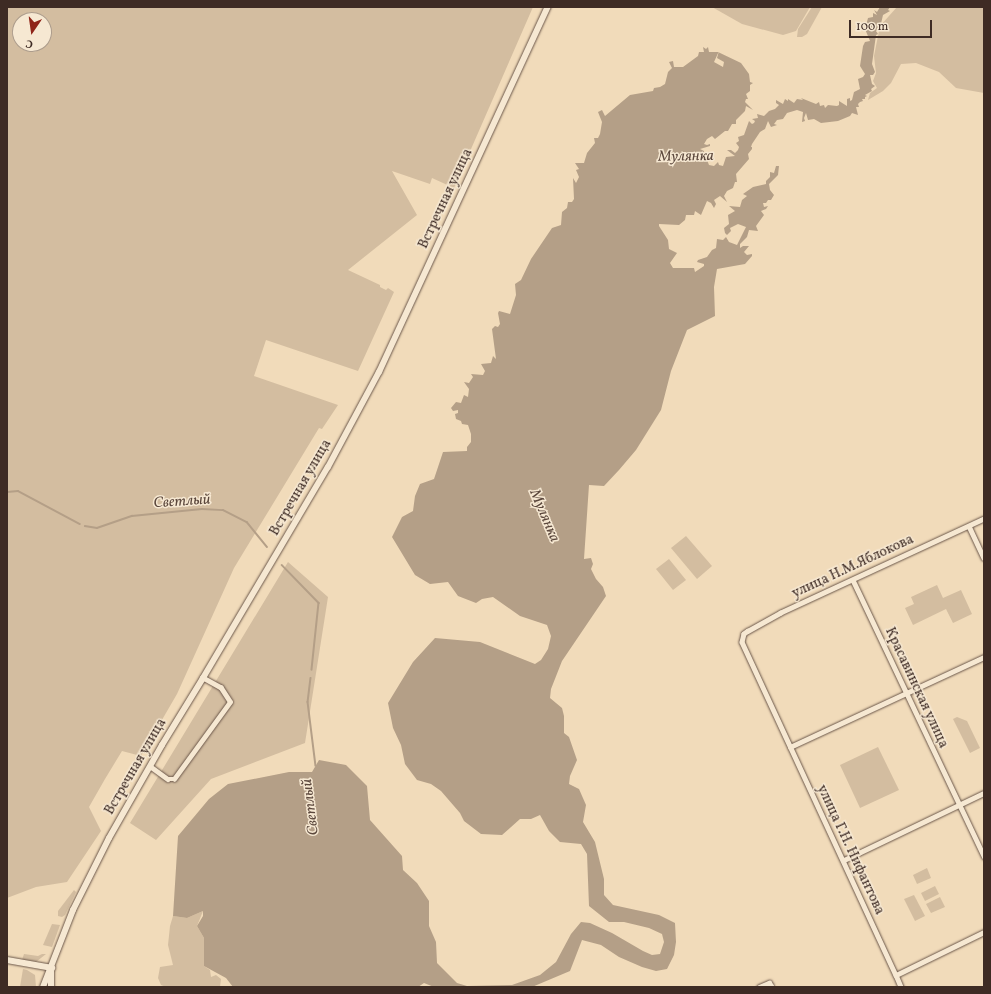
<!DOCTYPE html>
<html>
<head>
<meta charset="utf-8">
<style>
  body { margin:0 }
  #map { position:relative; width:991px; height:994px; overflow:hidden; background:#f1dbba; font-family:Vollkorn,serif }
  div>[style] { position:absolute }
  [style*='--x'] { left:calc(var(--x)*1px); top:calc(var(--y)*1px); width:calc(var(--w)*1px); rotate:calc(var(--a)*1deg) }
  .green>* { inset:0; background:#d3bda0 }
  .water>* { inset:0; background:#b49f87 }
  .pier>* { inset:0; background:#f1dbba }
  .stream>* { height:1.5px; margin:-0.75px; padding:0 0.75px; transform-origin:0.75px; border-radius:0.75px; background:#b49f87 }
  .roads { filter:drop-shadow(0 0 1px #6b574a) drop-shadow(0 0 1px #6b574a) }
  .street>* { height:4.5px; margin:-2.25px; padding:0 2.25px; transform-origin:2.25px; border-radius:2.25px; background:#f6e8d2 }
  .secondary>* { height:6px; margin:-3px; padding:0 3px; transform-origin:3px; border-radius:3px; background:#f6e8d2 }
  span { translate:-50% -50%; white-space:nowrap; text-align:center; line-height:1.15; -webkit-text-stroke:3px #f6e8d2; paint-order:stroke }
  .street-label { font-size:14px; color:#3e2b24 }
  .water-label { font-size:15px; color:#5c483d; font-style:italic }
  .frame { position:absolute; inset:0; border:8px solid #3e2b24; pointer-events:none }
  .north { position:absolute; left:12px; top:12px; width:40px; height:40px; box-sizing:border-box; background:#f6e8d2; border:1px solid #ac9c8c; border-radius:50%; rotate:193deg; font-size:11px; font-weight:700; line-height:16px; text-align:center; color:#3e2b24 }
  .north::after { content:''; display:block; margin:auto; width:14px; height:18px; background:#8f2418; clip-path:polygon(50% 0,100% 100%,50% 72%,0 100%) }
  .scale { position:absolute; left:849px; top:20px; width:83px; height:18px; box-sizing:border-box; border:2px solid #3e2b24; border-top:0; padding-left:5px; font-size:12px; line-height:14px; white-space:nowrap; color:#3e2b24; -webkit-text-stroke:3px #f6e8d2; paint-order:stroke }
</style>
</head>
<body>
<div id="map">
  <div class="green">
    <i style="clip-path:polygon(evenodd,7px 7px,533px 7px,454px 188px,432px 178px,430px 184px,392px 171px,417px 215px,348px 270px,380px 285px,380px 287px,386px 290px,388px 288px,394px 292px,358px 371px,266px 340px,254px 376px,338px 405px,322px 429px,319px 428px,234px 568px,177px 694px,141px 756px,122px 751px,105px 779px,89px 807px,101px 831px,67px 882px,36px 887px,7px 898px,7px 7px,20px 20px,44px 20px,44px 44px,20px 44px,20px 20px)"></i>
    <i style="clip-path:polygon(712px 7px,810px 7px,796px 31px,783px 35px,742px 24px)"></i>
    <i style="clip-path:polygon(812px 7px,822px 7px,807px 34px,802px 37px,797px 37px,798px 29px)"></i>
    <i style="clip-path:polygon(897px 7px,984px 7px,984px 93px,956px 88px,939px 72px,916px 63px,901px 64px,891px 83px,883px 91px,868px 100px,870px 93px,877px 88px,873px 81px,876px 73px,874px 56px,880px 26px)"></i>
    <i style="clip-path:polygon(686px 536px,712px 566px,697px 579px,671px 548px)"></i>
    <i style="clip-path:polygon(669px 559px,686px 580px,673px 590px,656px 569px)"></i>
    <i style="clip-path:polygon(288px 562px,328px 597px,305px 743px,211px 779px,156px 840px,130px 823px)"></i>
    <i style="clip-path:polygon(937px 585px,943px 598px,961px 590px,972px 614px,953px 623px,946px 609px,913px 625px,905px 608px,914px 604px,911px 597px)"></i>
    <i style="clip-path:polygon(957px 717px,967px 721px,980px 748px,970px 753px,953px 719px)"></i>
    <i style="clip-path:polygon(878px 747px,899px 790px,860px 808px,840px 765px)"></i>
    <i style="clip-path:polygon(927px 868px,931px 878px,917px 884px,913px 875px)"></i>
    <i style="clip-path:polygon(935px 886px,939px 894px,925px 901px,921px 893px)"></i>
    <i style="clip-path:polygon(74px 890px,76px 892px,65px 915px,62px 917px,58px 916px,58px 911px)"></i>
    <i style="clip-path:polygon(914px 895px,925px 916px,915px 921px,904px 899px)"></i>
    <i style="clip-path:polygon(940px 897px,945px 907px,931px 913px,926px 904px)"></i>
    <i style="clip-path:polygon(203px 911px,197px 926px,204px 938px,204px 966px,210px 970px,211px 977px,216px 975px,221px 979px,220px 987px,166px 987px,161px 985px,158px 978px,160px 967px,173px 965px,168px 945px,170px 926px,173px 916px,187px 918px)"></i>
    <i style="clip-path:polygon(52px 924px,60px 925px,52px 947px,43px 945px)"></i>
    <i style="clip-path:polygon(24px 954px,38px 956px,42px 954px,46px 954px,36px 962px,22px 960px)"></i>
    <i style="clip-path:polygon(23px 969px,27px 970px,35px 975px,36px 987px,20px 987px)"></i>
  </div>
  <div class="water">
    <i style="clip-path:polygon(880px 7px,890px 7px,888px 10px,890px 11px,883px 15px,880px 28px,876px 31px,878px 34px,876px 35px,872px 64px,875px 72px,873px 75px,870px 75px,872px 84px,875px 86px,871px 89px,872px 91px,865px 95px,867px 96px,865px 97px,865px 99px,862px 99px,863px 101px,860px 102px,858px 104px,859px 107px,856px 107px,858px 115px,852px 113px,850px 116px,838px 121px,821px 123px,814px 119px,808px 120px,806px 113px,804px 118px,805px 121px,802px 122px,803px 112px,797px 110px,787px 113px,783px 119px,777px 120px,774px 124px,777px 125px,771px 127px,768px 121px,765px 129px,760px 132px,752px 144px,751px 147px,752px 147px,752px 149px,748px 154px,749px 159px,736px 174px,737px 182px,735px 182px,733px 188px,727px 191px,724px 196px,727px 202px,720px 196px,714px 200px,716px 204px,714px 208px,711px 203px,707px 201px,701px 215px,695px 211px,694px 215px,686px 215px,685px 220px,679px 225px,659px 224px,659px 226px,668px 240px,669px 249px,677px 253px,670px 263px,673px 268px,694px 268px,695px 272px,704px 266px,704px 264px,697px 262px,698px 260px,707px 257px,712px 250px,716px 248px,717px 239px,723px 240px,726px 237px,729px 242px,737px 245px,746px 227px,738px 224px,730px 228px,731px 231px,727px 235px,725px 233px,724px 228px,729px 224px,728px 215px,735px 211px,729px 206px,740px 207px,742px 200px,747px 196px,743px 194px,753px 187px,766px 184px,766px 181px,770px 177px,770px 172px,774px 173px,776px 166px,779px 166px,778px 175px,769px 184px,770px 190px,774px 195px,771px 200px,768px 200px,766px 203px,763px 203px,764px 207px,768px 206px,766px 209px,761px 211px,764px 215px,756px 226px,758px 231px,749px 230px,747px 237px,740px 244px,740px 248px,743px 246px,749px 246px,744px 252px,747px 255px,752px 254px,752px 256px,745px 264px,717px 269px,714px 287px,715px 316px,687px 330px,671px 371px,661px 410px,636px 450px,619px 470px,604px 486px,589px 485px,584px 559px,591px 558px,593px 564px,591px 569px,596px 579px,603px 587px,606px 596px,562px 661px,551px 689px,550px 698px,562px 708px,564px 716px,564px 733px,569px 737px,577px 760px,570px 776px,569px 784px,579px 789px,586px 805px,583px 822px,595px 842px,604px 879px,604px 895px,613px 905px,659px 915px,675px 923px,676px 942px,674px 955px,667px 969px,656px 971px,642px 967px,619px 957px,601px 945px,582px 940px,570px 971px,532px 987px,434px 987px,424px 983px,418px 987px,233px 987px,226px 978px,204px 966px,204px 938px,197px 926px,203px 916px,203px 911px,187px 918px,173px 916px,178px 836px,209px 799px,228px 784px,289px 772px,312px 772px,319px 760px,346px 765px,367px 786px,370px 820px,402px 856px,403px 870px,417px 883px,429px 901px,429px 926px,436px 942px,437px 963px,457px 983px,467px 986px,512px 985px,540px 975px,556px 962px,571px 934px,581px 922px,590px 923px,612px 933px,643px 951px,652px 955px,660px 954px,664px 942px,662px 934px,649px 928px,624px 922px,609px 922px,589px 906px,587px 854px,581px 844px,560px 842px,549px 831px,540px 815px,531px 819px,520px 819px,502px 835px,481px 834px,464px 821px,460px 813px,441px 791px,431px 784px,417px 780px,405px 764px,401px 745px,393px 728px,388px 703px,413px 662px,435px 638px,480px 642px,535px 664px,541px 660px,548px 649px,551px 636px,547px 625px,520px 616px,493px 597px,482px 599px,476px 603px,458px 596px,448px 582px,430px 584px,415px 575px,392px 537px,402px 517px,413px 511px,415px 496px,420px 484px,434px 479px,443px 452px,467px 451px,467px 447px,471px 442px,471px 434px,468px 425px,462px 424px,461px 421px,456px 419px,455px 414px,458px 413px,458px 410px,453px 411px,451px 408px,456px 402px,461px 403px,464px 395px,468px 397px,469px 389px,464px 382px,469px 383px,473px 377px,471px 374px,483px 375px,485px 371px,481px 364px,491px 363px,493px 356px,496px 359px,492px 329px,495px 326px,498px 327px,500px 324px,498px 313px,499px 311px,510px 314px,516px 295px,515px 284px,521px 280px,531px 259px,552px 228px,561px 225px,562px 212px,567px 208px,568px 202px,572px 202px,574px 199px,573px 178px,576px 183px,579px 177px,576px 170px,579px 169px,575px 163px,584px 163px,587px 153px,595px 143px,594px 138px,598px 138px,600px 134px,602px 122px,598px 112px,602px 110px,605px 116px,630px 95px,653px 91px,654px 88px,660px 87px,665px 84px,668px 72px,672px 68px,669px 62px,673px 61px,674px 67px,683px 67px,698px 56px,699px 52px,704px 52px,703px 47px,706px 49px,708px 47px,709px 52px,718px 52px,741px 63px,749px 74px,750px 82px,753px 83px,750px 85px,750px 91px,746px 94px,748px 99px,746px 99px,745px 102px,753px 110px,746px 106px,745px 111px,736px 120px,736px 124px,732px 124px,728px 131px,725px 131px,715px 139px,712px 136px,707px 139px,704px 144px,707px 145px,710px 144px,710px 146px,700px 149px,704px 151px,704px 159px,707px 160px,709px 165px,714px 166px,718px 162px,719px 165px,723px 166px,726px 157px,735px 156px,727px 150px,731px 150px,735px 153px,738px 150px,739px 147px,736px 143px,739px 141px,738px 137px,744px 135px,749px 121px,752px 124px,754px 123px,755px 121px,752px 119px,758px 118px,757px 114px,764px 116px,769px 111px,775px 109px,779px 105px,776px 103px,776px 100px,783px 104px,785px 99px,788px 101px,788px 99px,794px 103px,797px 99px,803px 100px,801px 98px,816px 104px,819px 102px,820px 106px,824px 105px,825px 108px,828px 105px,837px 106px,839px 105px,839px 101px,847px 106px,847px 99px,850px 98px,850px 101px,852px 100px,854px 92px,860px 89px,858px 79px,863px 77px,865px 74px,860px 66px,863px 46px,865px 42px,870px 41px,865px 29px,868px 18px,873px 17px,873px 13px,877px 15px,874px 10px,877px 12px)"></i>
  </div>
  <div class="pier">
    <i style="clip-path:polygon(719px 51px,717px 58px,724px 62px,723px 67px,714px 62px)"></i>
  </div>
  <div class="stream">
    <i style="--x:7;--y:492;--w:11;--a:-5"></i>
    <i style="--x:18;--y:491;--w:70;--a:28"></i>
    <i style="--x:85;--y:526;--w:12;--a:9"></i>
    <i style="--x:97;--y:528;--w:37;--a:-19"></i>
    <i style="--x:132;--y:516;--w:70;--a:-5.7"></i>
    <i style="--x:202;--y:509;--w:21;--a:3"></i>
    <i style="--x:223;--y:510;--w:27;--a:27"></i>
    <i style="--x:247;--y:522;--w:32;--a:51"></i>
    <i style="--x:282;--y:565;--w:53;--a:45.8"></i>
    <i style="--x:319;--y:603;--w:67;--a:96"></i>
    <i style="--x:311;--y:678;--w:24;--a:97"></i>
    <i style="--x:308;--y:702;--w:64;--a:82.9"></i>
  </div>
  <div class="roads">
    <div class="street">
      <i style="--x:984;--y:519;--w:224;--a:155.2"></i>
      <i style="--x:781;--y:613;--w:38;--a:151"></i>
      <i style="--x:748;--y:631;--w:5;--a:143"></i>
      <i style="--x:744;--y:634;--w:8;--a:104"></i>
      <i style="--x:742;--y:642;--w:367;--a:65.2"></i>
      <i style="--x:896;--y:975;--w:98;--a:-26"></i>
      <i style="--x:969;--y:526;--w:35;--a:65"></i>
      <i style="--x:853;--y:580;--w:306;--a:64.6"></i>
      <i style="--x:790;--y:747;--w:214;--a:-24.9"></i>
      <i style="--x:150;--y:766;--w:22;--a:36"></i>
      <i style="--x:168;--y:779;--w:6;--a:0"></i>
      <i style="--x:174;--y:779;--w:95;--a:-54"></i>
      <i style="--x:230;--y:702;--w:17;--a:-123"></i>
      <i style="--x:221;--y:688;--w:21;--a:-151"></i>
      <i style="--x:844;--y:860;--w:155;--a:-25.6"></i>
      <i style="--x:896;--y:975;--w:13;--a:67"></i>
      <i style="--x:759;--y:987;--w:11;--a:-22"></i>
      <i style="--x:769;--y:983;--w:3;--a:45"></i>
    </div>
    <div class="secondary">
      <i style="--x:7;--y:960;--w:46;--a:10.1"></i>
      <i style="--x:43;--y:987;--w:83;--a:-68.7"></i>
      <i style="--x:73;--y:910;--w:80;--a:-63.4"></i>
      <i style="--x:109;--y:838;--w:107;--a:-60.3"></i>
      <i style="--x:162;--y:745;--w:79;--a:-58.5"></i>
      <i style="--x:203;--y:678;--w:245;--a:-59.4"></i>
      <i style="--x:328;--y:467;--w:108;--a:-61.8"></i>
      <i style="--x:379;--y:372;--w:402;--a:-65.2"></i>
      <i style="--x:51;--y:987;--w:16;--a:-90"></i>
    </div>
  </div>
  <div class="street-label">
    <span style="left:446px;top:199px;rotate:-65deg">Встречная улица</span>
    <span style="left:301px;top:488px;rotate:-60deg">Встречная улица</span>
    <span style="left:853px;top:567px;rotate:-25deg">улица Н.М.Яблокова</span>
    <span style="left:916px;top:688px;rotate:65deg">Красавинская улица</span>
    <span style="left:136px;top:767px;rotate:-60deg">Встречная улица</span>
    <span style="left:850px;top:850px;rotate:65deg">улица Г.Н. Нифантова</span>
  </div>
  <div class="water-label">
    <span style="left:686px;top:157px;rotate:-1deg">Мулянка</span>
    <span style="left:182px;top:502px;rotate:-4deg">Светлый</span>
    <span style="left:544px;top:516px;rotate:67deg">Мулянка</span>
    <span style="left:311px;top:807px;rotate:-97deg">Светлый</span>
  </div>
  <div class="frame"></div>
  <div class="north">С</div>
  <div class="scale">100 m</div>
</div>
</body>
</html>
